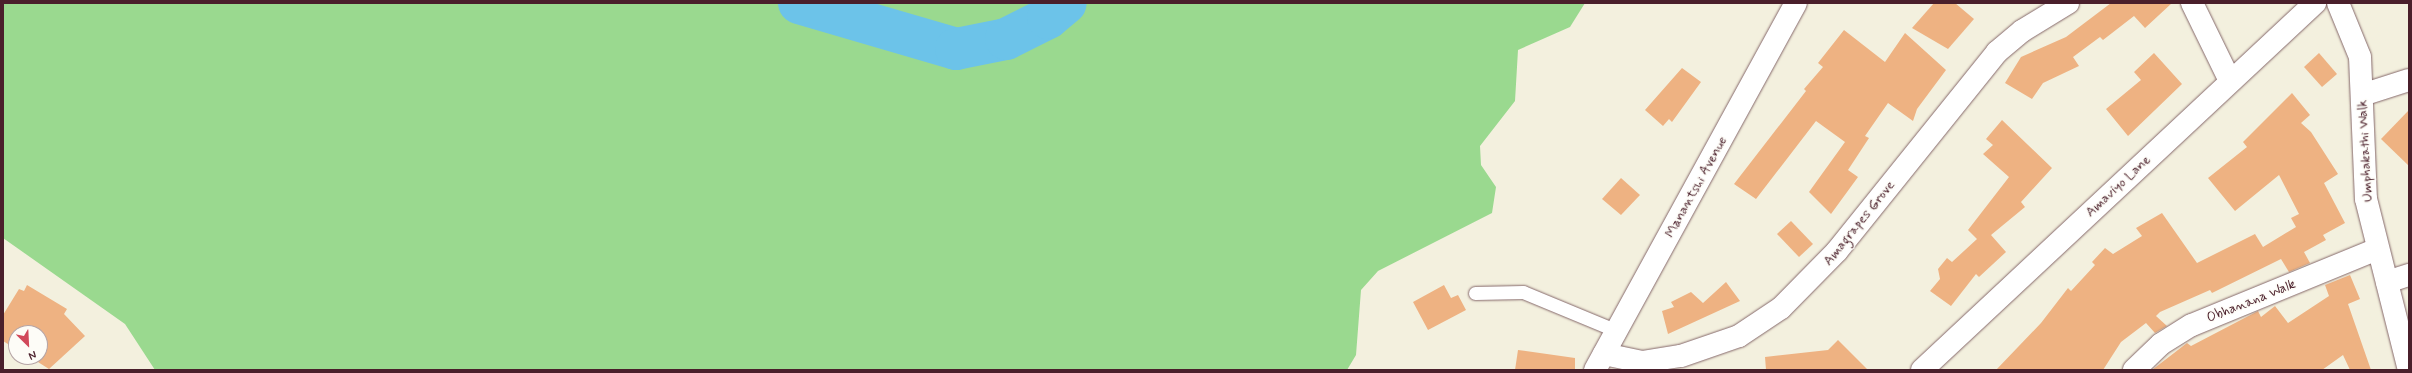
<!DOCTYPE html>
<html>
<head>
<meta charset="utf-8">
<style>
  body { margin:0 }
  #map { position:relative; width:2412px; height:373px; overflow:hidden; background:#f3f0de; font-family:Mynerve,sans-serif }
  div>[style] { position:absolute }
  [style*='--x'] { left:calc(var(--x)*1px); top:calc(var(--y)*1px); width:calc(var(--w)*1px); rotate:calc(var(--a)*1deg) }
  .green>* { inset:0; background:#9ad98f }
  .river>* { height:42px; margin:-21px; padding:0 21px; transform-origin:21px; border-radius:21px; background:#6cc3e9 }
  .building>* { inset:0; background:#eeb282 }
  .roads { filter:drop-shadow(0 0 1px #85686a) drop-shadow(0 0 1px #85686a) }
  .lane>* { height:13px; margin:-6.5px; padding:0 6.5px; transform-origin:6.5px; border-radius:6.5px; background:#fff }
  .street>* { height:22px; margin:-11px; padding:0 11px; transform-origin:11px; border-radius:11px; background:#fff }
  span { translate:-50% -50%; white-space:nowrap; text-align:center; line-height:1.15; -webkit-text-stroke:3px #fdfcf7; paint-order:stroke }
  .street-label { font-size:14px; color:#4a1f2b }
  .frame { position:absolute; inset:0; border:4px solid #4a1f2b; pointer-events:none }
  .north { position:absolute; left:8px; top:325px; width:40px; height:40px; box-sizing:border-box; background:#fdfcf7; border:1px solid #b5a4a5; border-radius:50%; rotate:156deg; font-size:11px; font-weight:700; line-height:16px; text-align:center; color:#4a1f2b }
  .north::after { content:''; display:block; margin:auto; width:14px; height:18px; background:#d1495b; clip-path:polygon(50% 0,100% 100%,50% 72%,0 100%) }
</style>
</head>
<body>
<div id="map">
  <div class="green">
    <i style="clip-path:polygon(3px 3px,1585px 3px,1570px 27px,1518px 50px,1515px 101px,1480px 146px,1481px 165px,1496px 187px,1492px 213px,1378px 271px,1361px 290px,1356px 355px,1347px 370px,155px 370px,125px 324px,3px 238px)"></i>
  </div>
  <div class="river">
    <i style="--x:799;--y:3;--w:164;--a:16.3"></i>
    <i style="--x:956;--y:49;--w:51;--a:-11.3"></i>
    <i style="--x:1006;--y:39;--w:47;--a:-26.6"></i>
    <i style="--x:1048;--y:18;--w:23;--a:-40"></i>
  </div>
  <div class="building">
    <i style="clip-path:polygon(1934px 3px,1955px 3px,1974px 19px,1948px 49px,1912px 28px)"></i>
    <i style="clip-path:polygon(2111px 3px,2172px 3px,2145px 28px,2134px 16px,2103px 40px,2100px 37px,2073px 57px,2079px 66px,2043px 83px,2032px 99px,2005px 83px,2021px 57px,2066px 37px)"></i>
    <i style="clip-path:polygon(1844px 30px,1885px 62px,1905px 33px,1946px 70px,1917px 109px,1913px 121px,1888px 103px,1865px 136px,1869px 138px,1848px 170px,1858px 177px,1831px 214px,1809px 192px,1845px 142px,1816px 121px,1756px 199px,1734px 184px,1806px 91px,1804px 89px,1823px 67px,1818px 63px)"></i>
    <i style="clip-path:polygon(2154px 53px,2182px 84px,2128px 136px,2106px 109px,2141px 80px,2134px 72px)"></i>
    <i style="clip-path:polygon(2319px 53px,2337px 74px,2322px 87px,2304px 67px)"></i>
    <i style="clip-path:polygon(1682px 68px,1701px 82px,1672px 122px,1669px 119px,1663px 126px,1645px 110px)"></i>
    <i style="clip-path:polygon(2292px 93px,2310px 115px,2301px 123px,2311px 132px,2338px 174px,2324px 183px,2345px 223px,2323px 235px,2326px 240px,2304px 252px,2310px 263px,2289px 272px,2281px 259px,2212px 293px,2210px 290px,2160px 312px,2156px 316px,2167px 326px,2155px 333px,2146px 323px,2121px 342px,2103px 370px,1996px 370px,2041px 323px,2068px 288px,2071px 291px,2095px 265px,2092px 262px,2105px 248px,2113px 254px,2142px 236px,2136px 228px,2162px 213px,2197px 263px,2255px 234px,2263px 247px,2296px 227px,2291px 218px,2299px 214px,2279px 175px,2235px 211px,2208px 178px,2247px 147px,2243px 142px)"></i>
    <i style="clip-path:polygon(2409px 110px,2409px 166px,2381px 139px)"></i>
    <i style="clip-path:polygon(2002px 120px,2052px 168px,2021px 202px,2025px 207px,1991px 235px,2006px 252px,1979px 277px,1976px 274px,1951px 306px,1930px 291px,1940px 279px,1938px 269px,1947px 258px,1952px 262px,1977px 239px,1968px 230px,2009px 177px,1983px 154px,1993px 145px,1986px 139px)"></i>
    <i style="clip-path:polygon(1621px 178px,1640px 195px,1621px 215px,1602px 199px)"></i>
    <i style="clip-path:polygon(1791px 221px,1813px 244px,1799px 257px,1777px 234px)"></i>
    <i style="clip-path:polygon(2350px 275px,2360px 299px,2348px 304px,2371px 370px,2350px 370px,2343px 355px,2322px 370px,2152px 370px,2187px 343px,2191px 346px,2258px 311px,2261px 317px,2275px 306px,2288px 323px,2329px 296px,2325px 285px)"></i>
    <i style="clip-path:polygon(1726px 282px,1740px 301px,1668px 334px,1662px 311px,1674px 307px,1671px 302px,1691px 292px,1703px 303px)"></i>
    <i style="clip-path:polygon(27px 285px,67px 309px,64px 314px,85px 336px,49px 369px,30px 357px,40px 357px,40px 333px,16px 333px,16px 349px,3px 341px,3px 315px,19px 289px,24px 291px)"></i>
    <i style="clip-path:polygon(1444px 285px,1451px 298px,1458px 295px,1466px 310px,1428px 330px,1413px 302px)"></i>
    <i style="clip-path:polygon(1838px 340px,1868px 370px,1766px 370px,1765px 357px,1828px 350px)"></i>
    <i style="clip-path:polygon(1518px 350px,1575px 358px,1575px 370px,1515px 370px)"></i>
  </div>
  <div class="roads">
    <div class="lane">
      <i style="--x:1475;--y:293;--w:48;--a:-1.2"></i>
      <i style="--x:1523;--y:292;--w:102;--a:22.5"></i>
    </div>
    <div class="street">
      <i style="--x:2192;--y:3;--w:87;--a:64"></i>
      <i style="--x:2338;--y:3;--w:58;--a:67.8"></i>
      <i style="--x:2360;--y:57;--w:142;--a:87.6"></i>
      <i style="--x:2366;--y:199;--w:176;--a:75.9"></i>
      <i style="--x:2362;--y:95;--w:49;--a:-17.7"></i>
      <i style="--x:2387;--y:282;--w:23;--a:-18"></i>
      <i style="--x:1604;--y:354;--w:39;--a:12"></i>
      <i style="--x:1642;--y:362;--w:39;--a:-9"></i>
      <i style="--x:1681;--y:356;--w:61;--a:-19"></i>
      <i style="--x:1739;--y:336;--w:50;--a:-33.7"></i>
      <i style="--x:1781;--y:308;--w:80;--a:-45.5"></i>
      <i style="--x:1837;--y:251;--w:255;--a:-51.2"></i>
      <i style="--x:1997;--y:52;--w:33;--a:-40"></i>
      <i style="--x:2022;--y:31;--w:54;--a:-31.3"></i>
      <i style="--x:1595;--y:370;--w:418;--a:-61.3"></i>
      <i style="--x:1922;--y:370;--w:538;--a:-43.04"></i>
      <i style="--x:2134;--y:370;--w:37;--a:-44"></i>
      <i style="--x:2161;--y:344;--w:36;--a:-32"></i>
      <i style="--x:2192;--y:325;--w:200;--a:-22.3"></i>
    </div>
  </div>
  <div class="street-label">
    <span style="left:2365px;top:151px;rotate:-93deg">Umphakathi Walk</span>
    <span style="left:2118px;top:186px;rotate:-43deg">Amaviyo Lane</span>
    <span style="left:1696px;top:187px;rotate:-61deg">Manantshi Avenue</span>
    <span style="left:1859px;top:223px;rotate:-51deg">Amagrapes Grove</span>
    <span style="left:2251px;top:301px;rotate:-22deg">Obhanana Walk</span>
  </div>
  <div class="frame"></div>
  <div class="north">N</div>
</div>
</body>
</html>
